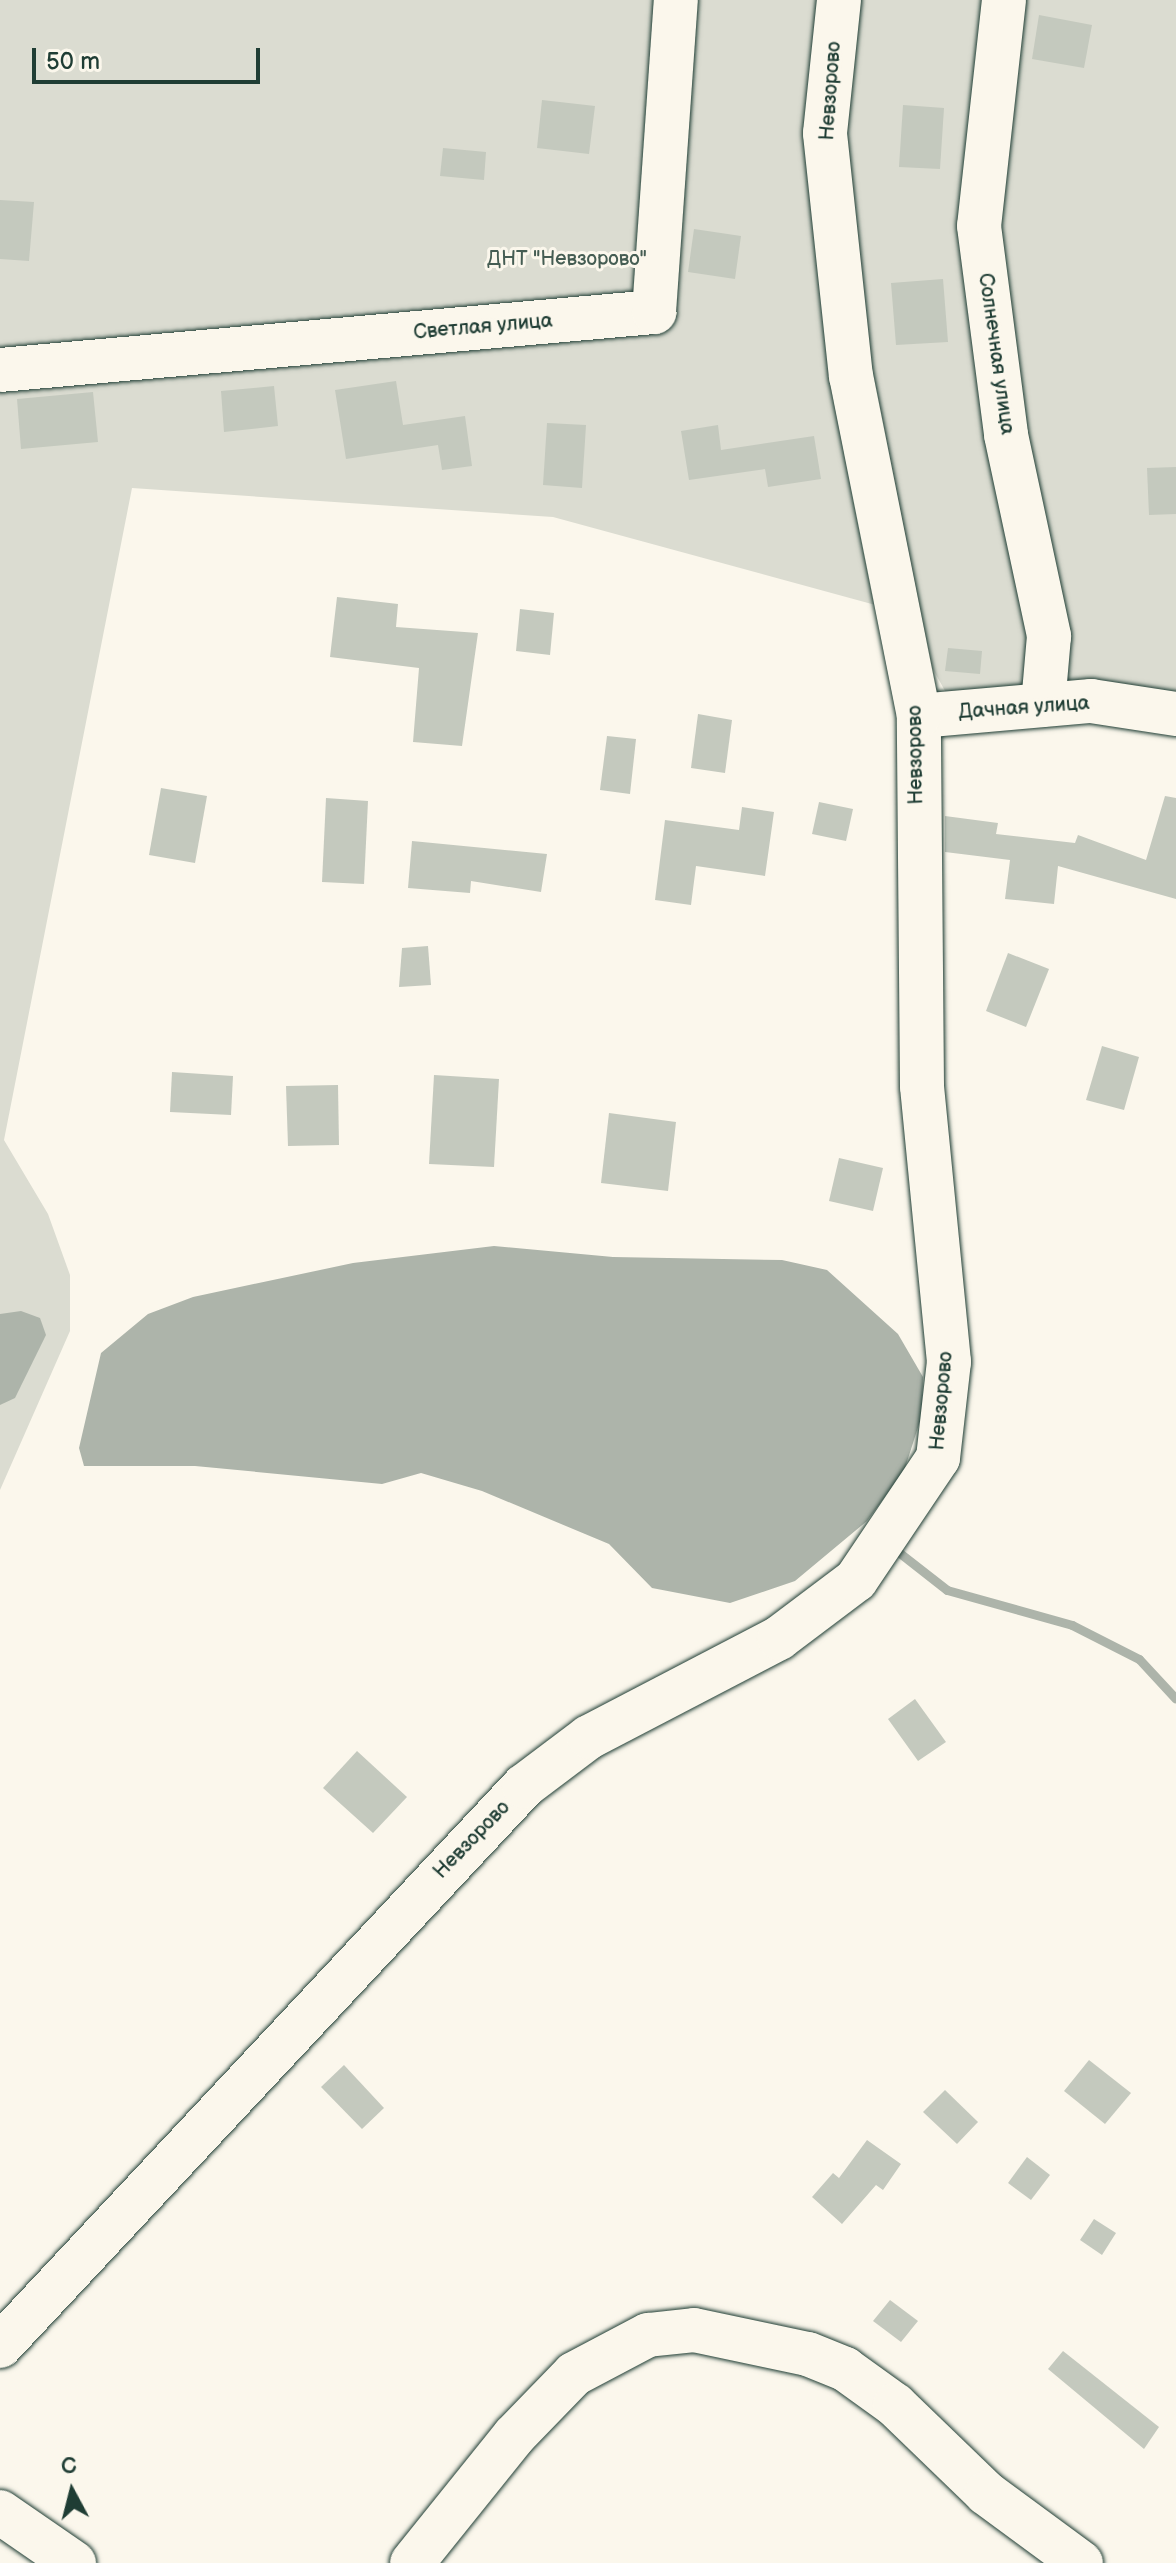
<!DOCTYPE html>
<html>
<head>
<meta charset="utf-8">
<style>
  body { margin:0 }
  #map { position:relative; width:1176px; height:2563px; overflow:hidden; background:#fbf7ec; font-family:"Balsamiq Sans",sans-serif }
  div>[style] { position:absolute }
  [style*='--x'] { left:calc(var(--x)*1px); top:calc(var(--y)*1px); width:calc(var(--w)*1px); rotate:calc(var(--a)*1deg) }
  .green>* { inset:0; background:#dbdcd1 }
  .water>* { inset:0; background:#adb4aa }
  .stream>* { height:9px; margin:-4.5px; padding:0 4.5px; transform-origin:4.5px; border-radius:4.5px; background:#adb4aa }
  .building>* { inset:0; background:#c4c9be }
  .roads { filter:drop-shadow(0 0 2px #1f3d34) drop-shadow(0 0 2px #1f3d34) }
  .minor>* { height:44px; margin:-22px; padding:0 22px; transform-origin:22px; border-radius:22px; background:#fbf7ec }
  span { translate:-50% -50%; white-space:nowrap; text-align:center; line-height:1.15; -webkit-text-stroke:6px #fbf7ec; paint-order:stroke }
  .street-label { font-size:20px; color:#1f3d34 }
  .park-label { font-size:20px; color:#455d53 }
  .north { position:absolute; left:32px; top:2451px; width:80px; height:80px; -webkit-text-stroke:6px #fbf7ec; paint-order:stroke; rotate:353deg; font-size:22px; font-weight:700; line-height:32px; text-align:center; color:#1f3d34 }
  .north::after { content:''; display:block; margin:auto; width:28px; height:36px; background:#1f3d34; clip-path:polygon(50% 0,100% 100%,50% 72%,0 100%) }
  .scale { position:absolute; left:32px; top:48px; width:228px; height:36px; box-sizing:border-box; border:4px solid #1f3d34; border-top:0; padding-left:10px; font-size:24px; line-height:28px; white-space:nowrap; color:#1f3d34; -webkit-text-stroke:6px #fbf7ec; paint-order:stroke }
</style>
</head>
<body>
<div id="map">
  <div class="green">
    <i style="clip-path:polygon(0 0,1176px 0,1176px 711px,949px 698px,901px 612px,553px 517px,132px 488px,4px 1140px,48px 1214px,70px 1275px,70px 1331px,0 1490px)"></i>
  </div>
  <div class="water">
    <i style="clip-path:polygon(494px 1246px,613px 1257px,782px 1260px,827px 1270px,898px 1334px,923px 1377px,922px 1415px,904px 1471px,867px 1521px,795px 1581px,730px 1603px,652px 1588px,609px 1544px,482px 1491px,421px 1473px,382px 1484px,195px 1466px,84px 1466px,79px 1448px,101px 1353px,148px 1314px,193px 1297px,353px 1263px)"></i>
    <i style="clip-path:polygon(21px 1311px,40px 1318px,46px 1335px,15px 1398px,0 1405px,0 1314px)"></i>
  </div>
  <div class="stream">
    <i style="--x:892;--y:1547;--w:70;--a:38"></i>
    <i style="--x:947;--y:1590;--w:130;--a:15.6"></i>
    <i style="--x:1072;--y:1625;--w:75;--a:26.9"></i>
    <i style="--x:1139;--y:1659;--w:54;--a:47.2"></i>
  </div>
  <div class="building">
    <i style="clip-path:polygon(1039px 15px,1092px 25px,1084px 68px,1032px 59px)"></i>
    <i style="clip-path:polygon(542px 100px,595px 106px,589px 154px,537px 148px)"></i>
    <i style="clip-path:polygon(903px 105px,944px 108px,940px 169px,899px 167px)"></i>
    <i style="clip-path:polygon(443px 148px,486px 152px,484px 180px,440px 176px)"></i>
    <i style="clip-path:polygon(0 200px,34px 202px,29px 261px,0 259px)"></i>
    <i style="clip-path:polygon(694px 229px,741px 236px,735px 279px,688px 272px)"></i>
    <i style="clip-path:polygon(943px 279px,948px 342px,896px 345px,891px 283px)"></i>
    <i style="clip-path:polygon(396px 381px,403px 425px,465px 416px,472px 466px,442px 470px,438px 445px,346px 459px,335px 390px)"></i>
    <i style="clip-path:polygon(274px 386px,278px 426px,224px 432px,221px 391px)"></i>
    <i style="clip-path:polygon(93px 392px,98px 442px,21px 449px,17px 399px)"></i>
    <i style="clip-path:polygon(547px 423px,586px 425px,582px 488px,543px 485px)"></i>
    <i style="clip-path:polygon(718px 425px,721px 450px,814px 436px,821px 479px,768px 487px,765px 469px,689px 480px,681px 431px)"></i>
    <i style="clip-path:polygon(1176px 467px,1176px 514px,1149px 515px,1147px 468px)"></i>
    <i style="clip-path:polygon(337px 597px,398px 604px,396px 627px,478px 633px,462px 746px,413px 742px,419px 668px,330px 657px)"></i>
    <i style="clip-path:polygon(520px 609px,554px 613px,550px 655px,516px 651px)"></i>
    <i style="clip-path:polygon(948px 648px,982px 651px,980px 674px,945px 671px)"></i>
    <i style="clip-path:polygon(698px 714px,732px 720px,725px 773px,691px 768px)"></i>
    <i style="clip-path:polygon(607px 736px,636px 739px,630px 794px,600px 790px)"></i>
    <i style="clip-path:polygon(161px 788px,207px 796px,195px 863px,149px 855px)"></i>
    <i style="clip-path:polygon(1165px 796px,1176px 798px,1176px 899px,1058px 866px,1054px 904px,1005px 899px,1010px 860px,945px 852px,945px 816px,998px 823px,996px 834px,1075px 843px,1078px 835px,1146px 860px)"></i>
    <i style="clip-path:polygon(326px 798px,368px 801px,364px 884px,322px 882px)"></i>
    <i style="clip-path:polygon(819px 802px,853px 809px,846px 841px,812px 834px)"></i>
    <i style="clip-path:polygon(742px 807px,774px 812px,765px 876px,696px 866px,691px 905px,655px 900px,665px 820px,739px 830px)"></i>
    <i style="clip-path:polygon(412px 841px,547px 854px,541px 892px,471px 881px,470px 893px,408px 888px)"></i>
    <i style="clip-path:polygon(428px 946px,431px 985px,399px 987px,402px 948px)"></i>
    <i style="clip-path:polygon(1008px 953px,1049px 969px,1026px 1027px,986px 1011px)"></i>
    <i style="clip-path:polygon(1102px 1046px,1139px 1057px,1124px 1110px,1086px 1100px)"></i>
    <i style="clip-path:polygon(172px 1072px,233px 1076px,231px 1115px,170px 1112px)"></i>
    <i style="clip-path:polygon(434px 1075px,499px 1079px,494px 1167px,429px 1164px)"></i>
    <i style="clip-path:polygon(338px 1085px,339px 1145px,288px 1146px,286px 1086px)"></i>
    <i style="clip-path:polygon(609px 1113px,676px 1122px,668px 1191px,601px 1183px)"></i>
    <i style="clip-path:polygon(839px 1158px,883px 1168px,873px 1211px,829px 1201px)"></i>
    <i style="clip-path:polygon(915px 1699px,946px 1742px,918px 1761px,888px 1719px)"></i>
    <i style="clip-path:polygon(357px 1751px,407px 1797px,373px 1833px,323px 1788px)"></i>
    <i style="clip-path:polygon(1089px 2060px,1131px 2093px,1105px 2124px,1064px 2091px)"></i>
    <i style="clip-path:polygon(344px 2065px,384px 2108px,362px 2129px,321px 2087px)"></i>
    <i style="clip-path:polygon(945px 2090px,978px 2122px,957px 2144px,923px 2112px)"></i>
    <i style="clip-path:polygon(867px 2140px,901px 2164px,883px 2190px,876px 2185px,842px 2224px,812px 2197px,833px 2173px,839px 2178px)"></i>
    <i style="clip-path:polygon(1027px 2157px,1050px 2175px,1031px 2200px,1008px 2183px)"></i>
    <i style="clip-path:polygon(1094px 2219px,1116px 2233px,1102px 2255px,1080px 2240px)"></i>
    <i style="clip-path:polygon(890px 2300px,918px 2321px,901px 2342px,873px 2321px)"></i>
    <i style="clip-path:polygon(1063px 2351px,1159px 2427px,1144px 2449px,1048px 2369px)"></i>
  </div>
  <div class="roads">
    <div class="minor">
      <i style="--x:1004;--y:0;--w:227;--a:96.3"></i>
      <i style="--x:979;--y:226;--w:211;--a:82.6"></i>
      <i style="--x:1006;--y:435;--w:206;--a:77.9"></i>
      <i style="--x:1049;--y:636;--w:69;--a:95"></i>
      <i style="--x:0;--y:370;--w:657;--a:-5.07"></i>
      <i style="--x:654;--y:312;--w:313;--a:-86"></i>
      <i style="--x:919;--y:716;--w:173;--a:-5"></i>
      <i style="--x:1091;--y:701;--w:86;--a:8.7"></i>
      <i style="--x:0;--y:2346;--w:767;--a:-46.9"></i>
      <i style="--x:524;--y:1786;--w:81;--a:-37"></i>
      <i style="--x:589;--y:1737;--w:214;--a:-27.5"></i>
      <i style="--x:779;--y:1638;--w:96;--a:-37"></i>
      <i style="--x:856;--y:1580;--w:147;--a:-56.1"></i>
      <i style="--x:938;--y:1458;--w:97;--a:-83.5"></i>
      <i style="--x:949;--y:1362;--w:277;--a:-95.6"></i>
      <i style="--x:922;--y:1086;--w:370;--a:-90.5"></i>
      <i style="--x:919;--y:716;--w:346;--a:-101.3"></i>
      <i style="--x:851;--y:377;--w:245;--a:-96.1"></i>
      <i style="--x:825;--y:133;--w:134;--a:-84"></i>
      <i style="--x:0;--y:2512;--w:90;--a:34.6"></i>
      <i style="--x:412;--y:2563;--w:163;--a:-51.2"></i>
      <i style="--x:514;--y:2436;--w:86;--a:-45.9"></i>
      <i style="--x:574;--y:2374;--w:84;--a:-27.8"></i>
      <i style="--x:648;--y:2335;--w:46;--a:-6.2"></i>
      <i style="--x:694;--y:2330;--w:116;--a:11.9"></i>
      <i style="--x:808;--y:2354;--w:40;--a:22"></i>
      <i style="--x:845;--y:2369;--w:62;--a:35.8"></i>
      <i style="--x:895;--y:2405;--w:127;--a:44"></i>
      <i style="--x:986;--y:2493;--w:118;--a:36.4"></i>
    </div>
  </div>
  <div class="street-label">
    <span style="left:831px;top:91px;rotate:-86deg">Невзорово</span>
    <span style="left:483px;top:327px;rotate:-5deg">Светлая улица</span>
    <span style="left:996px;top:354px;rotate:82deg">Солнечная улица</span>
    <span style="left:1024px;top:708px;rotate:-4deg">Дачная улица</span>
    <span style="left:916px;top:755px;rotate:-91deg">Невзорово</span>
    <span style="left:942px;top:1401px;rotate:-85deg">Невзорово</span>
    <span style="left:472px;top:1840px;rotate:-46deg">Невзорово</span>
  </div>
  <div class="park-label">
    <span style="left:567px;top:259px">ДНТ "Невзорово"</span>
  </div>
  <div class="north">С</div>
  <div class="scale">50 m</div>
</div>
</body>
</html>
